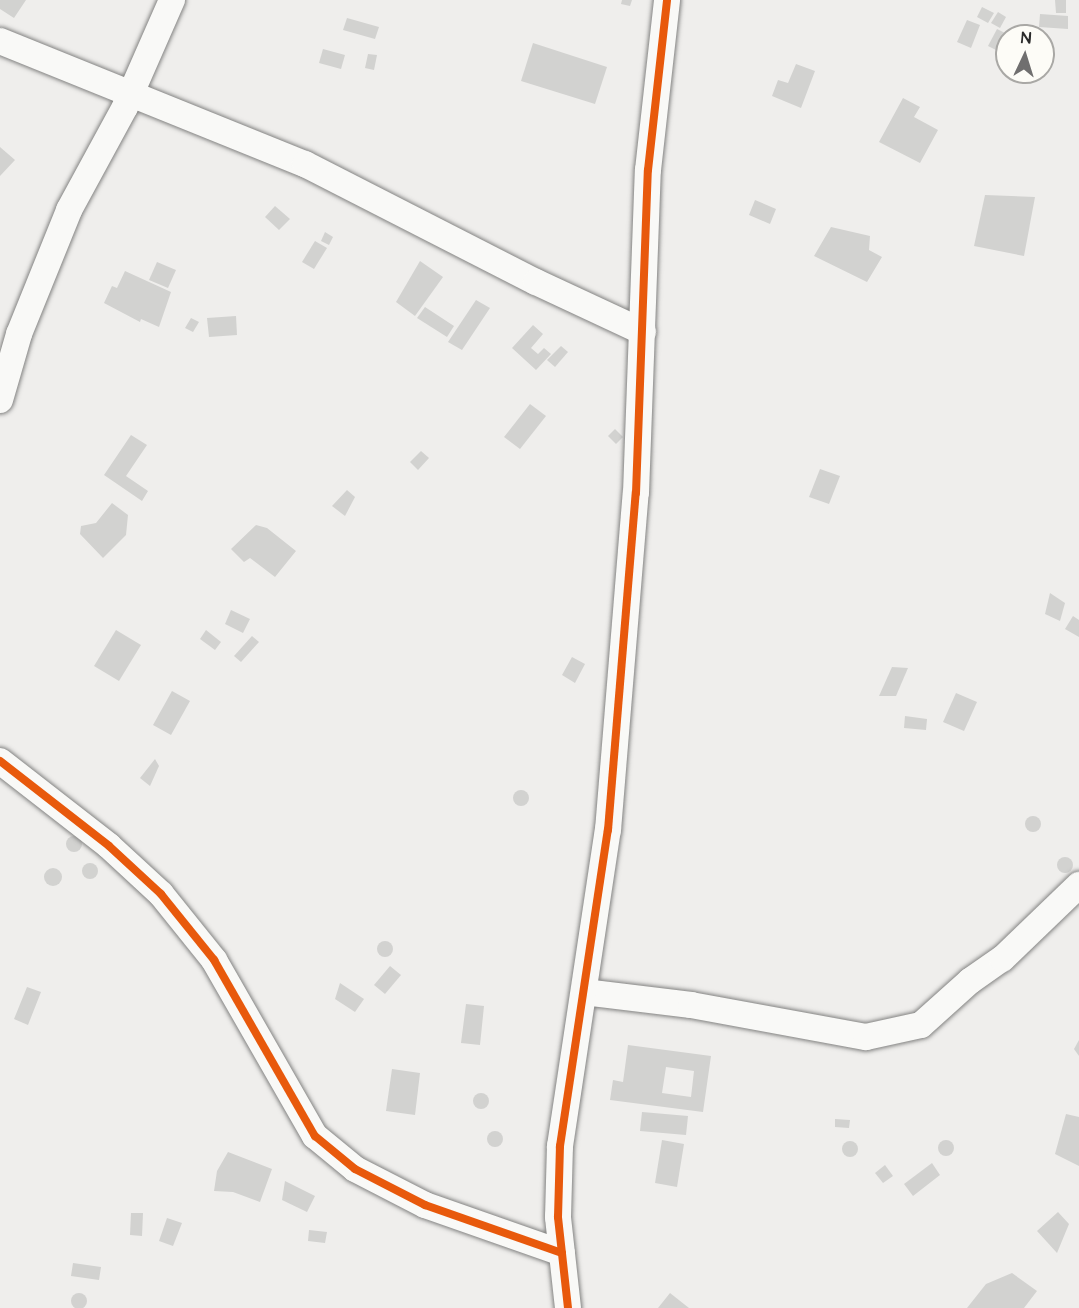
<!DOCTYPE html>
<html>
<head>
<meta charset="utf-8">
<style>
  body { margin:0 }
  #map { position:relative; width:1079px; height:1308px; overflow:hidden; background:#efeeec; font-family:"Architects Daughter",sans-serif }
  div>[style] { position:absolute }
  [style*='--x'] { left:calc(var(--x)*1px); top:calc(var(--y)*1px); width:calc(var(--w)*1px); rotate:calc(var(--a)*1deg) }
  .building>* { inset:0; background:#d2d2d0 }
  .round { border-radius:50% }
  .roads { filter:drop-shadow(0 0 2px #838382) drop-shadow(0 0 2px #838382) }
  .minor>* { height:26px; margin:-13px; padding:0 13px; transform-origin:13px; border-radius:13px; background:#f9f9f7 }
  .cycleway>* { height:8px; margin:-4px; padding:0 4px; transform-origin:4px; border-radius:4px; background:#e8590c }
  span { translate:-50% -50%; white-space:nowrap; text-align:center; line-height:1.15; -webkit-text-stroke:6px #fdfcf7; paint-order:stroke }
  .north { position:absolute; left:995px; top:24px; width:60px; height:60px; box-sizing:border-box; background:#fdfcf7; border:2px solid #a9a8a5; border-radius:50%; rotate:4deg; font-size:16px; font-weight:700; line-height:24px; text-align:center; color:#2b2b2b }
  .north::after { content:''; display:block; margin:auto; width:21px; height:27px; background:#706f6f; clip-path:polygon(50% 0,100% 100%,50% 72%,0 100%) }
</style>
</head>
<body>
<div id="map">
  <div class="building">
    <i style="clip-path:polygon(0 0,26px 0,14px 18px,0 9px)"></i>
    <i style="clip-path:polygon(622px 0,632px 0,630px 6px,621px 4px)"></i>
    <i style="clip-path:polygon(1055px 0,1066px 0,1066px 13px,1056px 13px)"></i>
    <i style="clip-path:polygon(982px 7px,994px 13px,988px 23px,977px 17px)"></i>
    <i style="clip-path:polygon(998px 12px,1006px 17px,1000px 28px,991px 23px)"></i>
    <i style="clip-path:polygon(1040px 14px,1068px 16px,1068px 29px,1039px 27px)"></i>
    <i style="clip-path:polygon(347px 18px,379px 27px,375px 39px,343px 30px)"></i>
    <i style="clip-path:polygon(967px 20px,980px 25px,971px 48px,957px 42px)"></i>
    <i style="clip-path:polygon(997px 29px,1005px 33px,996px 50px,988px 46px)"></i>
    <i style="clip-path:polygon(533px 43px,607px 67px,595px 104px,521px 81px)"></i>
    <i style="clip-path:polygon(323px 49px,345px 55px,341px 69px,319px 63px)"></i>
    <i style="clip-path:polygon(368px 54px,377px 55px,374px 70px,365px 68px)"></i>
    <i style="clip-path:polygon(796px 64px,815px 71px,801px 108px,772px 96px,778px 80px,788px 83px)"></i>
    <i style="clip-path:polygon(903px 98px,920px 107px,914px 117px,938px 130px,920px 163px,879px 142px)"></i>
    <i style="clip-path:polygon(0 147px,15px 160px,0 176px)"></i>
    <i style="clip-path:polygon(985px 195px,1035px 197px,1024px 256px,974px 246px)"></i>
    <i style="clip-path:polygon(755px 200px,776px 209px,770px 224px,749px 215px)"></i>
    <i style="clip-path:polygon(275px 206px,290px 219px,279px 230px,265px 217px)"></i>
    <i style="clip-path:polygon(831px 227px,870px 236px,869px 250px,882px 257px,867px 282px,814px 256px)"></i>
    <i style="clip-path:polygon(325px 232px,333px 237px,329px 245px,321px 241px)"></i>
    <i style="clip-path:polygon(315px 241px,327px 248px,314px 269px,302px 262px)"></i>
    <i style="clip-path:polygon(420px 261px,443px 277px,415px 316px,396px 302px)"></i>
    <i style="clip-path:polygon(157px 262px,176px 270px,168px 288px,149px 280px)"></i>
    <i style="clip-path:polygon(125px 271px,171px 292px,159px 327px,141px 319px,140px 322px,104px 303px,112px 286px,117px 288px)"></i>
    <i style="clip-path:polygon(476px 300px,490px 308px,462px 350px,448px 342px)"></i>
    <i style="clip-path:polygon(425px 307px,454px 326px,447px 337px,417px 318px)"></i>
    <i style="clip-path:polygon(236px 316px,237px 335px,209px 337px,207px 318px)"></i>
    <i style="clip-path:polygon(191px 318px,199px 322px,193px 332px,185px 328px)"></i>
    <i style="clip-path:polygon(533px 325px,543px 334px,531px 348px,538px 354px,544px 348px,551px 354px,536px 370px,512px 348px)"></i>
    <i style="clip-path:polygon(561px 346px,568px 352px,555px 367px,547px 360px)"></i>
    <i style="clip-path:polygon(530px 404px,546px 416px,520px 449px,504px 437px)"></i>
    <i style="clip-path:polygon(615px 429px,623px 437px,616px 444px,608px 436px)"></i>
    <i style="clip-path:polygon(131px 435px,147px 445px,126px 476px,148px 491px,142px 501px,104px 475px)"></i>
    <i style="clip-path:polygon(421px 451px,429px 458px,418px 470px,410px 462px)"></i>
    <i style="clip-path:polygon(820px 469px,840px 476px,829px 504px,809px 497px)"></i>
    <i style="clip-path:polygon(347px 490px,355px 497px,345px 516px,332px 506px)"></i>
    <i style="clip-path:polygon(112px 503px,128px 515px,126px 535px,103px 558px,80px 534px,81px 526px,96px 523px)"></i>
    <i style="clip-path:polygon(256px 525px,267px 528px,296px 551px,275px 577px,250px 558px,244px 562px,231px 549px)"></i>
    <i style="clip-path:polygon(1050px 593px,1065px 603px,1060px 621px,1045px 614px)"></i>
    <i style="clip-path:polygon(231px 610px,250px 619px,243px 633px,225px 624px)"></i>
    <i style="clip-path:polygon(1073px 616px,1079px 620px,1079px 637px,1065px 629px)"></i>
    <i style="clip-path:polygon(116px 630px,141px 645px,119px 681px,94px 666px)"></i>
    <i style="clip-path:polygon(206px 630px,221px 642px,215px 650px,200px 639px)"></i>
    <i style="clip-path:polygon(252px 636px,259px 642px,241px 662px,234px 656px)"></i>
    <i style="clip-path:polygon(572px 657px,585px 664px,575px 683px,562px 675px)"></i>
    <i style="clip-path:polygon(892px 667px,908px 668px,896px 696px,879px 696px)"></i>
    <i style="clip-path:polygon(172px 691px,190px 701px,171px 735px,153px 725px)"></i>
    <i style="clip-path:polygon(956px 693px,977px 702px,964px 731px,943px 722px)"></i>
    <i style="clip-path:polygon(905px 716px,927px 719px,926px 730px,904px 728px)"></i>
    <i style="clip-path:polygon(155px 759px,159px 766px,150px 786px,140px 778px)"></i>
    <i class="round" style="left:513px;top:790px;width:16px;height:16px"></i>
    <i class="round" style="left:1025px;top:816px;width:16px;height:16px"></i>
    <i class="round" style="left:66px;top:836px;width:16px;height:16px"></i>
    <i class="round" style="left:1057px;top:857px;width:16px;height:16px"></i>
    <i class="round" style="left:82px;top:863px;width:16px;height:16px"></i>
    <i class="round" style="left:44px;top:868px;width:18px;height:18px"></i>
    <i class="round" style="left:377px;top:941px;width:16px;height:16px"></i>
    <i style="clip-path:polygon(390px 966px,401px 975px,385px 994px,374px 985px)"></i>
    <i style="clip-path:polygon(340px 983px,364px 999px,355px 1012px,335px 999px)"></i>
    <i style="clip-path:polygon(27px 987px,41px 992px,28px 1025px,14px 1019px)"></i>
    <i style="clip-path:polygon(466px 1004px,484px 1006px,480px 1045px,461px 1043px)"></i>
    <i style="clip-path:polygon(1079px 1040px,1079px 1056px,1074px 1049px)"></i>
    <i style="clip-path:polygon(evenodd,628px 1045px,711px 1056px,703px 1112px,610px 1100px,613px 1080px,623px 1082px,628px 1045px,666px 1067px,694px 1071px,691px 1097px,662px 1093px,666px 1067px)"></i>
    <i style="clip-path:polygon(392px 1069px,420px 1073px,415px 1115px,386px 1111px)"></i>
    <i class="round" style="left:473px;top:1093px;width:16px;height:16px"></i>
    <i style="clip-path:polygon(642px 1112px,688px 1116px,686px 1135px,640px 1131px)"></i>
    <i style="clip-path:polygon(1066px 1114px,1079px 1117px,1079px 1166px,1055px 1154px)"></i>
    <i style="clip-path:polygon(835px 1119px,850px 1120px,849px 1128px,835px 1127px)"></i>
    <i class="round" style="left:487px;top:1131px;width:16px;height:16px"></i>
    <i style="clip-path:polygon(662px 1140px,684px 1144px,677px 1187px,655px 1183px)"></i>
    <i class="round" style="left:938px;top:1140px;width:16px;height:16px"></i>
    <i class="round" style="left:842px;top:1141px;width:16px;height:16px"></i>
    <i style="clip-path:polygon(228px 1152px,272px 1169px,260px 1202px,233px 1192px,214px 1191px,217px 1171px)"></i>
    <i style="clip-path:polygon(932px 1163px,940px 1175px,913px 1196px,904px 1184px)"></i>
    <i style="clip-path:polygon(885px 1165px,893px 1176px,883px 1183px,875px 1173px)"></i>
    <i style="clip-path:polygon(285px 1181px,315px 1196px,307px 1212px,282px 1200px)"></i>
    <i style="clip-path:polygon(1058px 1212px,1069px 1224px,1057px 1253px,1037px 1231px)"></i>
    <i style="clip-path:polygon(131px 1213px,143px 1213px,142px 1236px,130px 1235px)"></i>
    <i style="clip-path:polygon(167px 1218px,182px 1223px,173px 1246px,159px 1241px)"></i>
    <i style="clip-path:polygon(309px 1230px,327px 1232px,325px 1243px,308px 1241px)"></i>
    <i style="clip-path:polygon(73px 1263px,101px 1267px,99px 1280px,71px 1276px)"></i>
    <i style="clip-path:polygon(1012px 1273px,1037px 1291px,1024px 1308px,967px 1308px,986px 1284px)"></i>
    <i style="clip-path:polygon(670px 1293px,689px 1308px,658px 1308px)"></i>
    <i class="round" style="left:71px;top:1293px;width:16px;height:16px"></i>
  </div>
  <div class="roads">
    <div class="minor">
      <i style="--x:0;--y:41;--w:329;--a:22"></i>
      <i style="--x:305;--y:164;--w:259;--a:27.1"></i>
      <i style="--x:536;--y:282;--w:118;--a:25"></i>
      <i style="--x:0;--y:400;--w:69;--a:-73.9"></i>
      <i style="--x:19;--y:334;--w:134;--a:-68"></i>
      <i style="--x:69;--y:210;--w:117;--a:-61.5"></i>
      <i style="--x:125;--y:107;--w:117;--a:-66.3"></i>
      <i style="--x:0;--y:761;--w:138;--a:37.9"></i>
      <i style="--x:109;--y:846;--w:71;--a:42.7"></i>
      <i style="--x:161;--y:894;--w:85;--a:51.2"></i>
      <i style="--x:214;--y:960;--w:203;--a:60.2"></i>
      <i style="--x:315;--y:1136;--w:52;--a:39.5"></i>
      <i style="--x:355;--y:1169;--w:79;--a:27.2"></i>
      <i style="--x:425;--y:1205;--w:145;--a:19.3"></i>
      <i style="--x:584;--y:992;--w:108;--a:6.9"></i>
      <i style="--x:691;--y:1005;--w:178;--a:10.4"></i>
      <i style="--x:866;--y:1037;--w:56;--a:-12.3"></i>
      <i style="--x:921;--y:1025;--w:66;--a:-41.9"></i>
      <i style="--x:970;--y:981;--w:39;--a:-35"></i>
      <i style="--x:1002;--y:959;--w:107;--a:-43.9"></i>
      <i style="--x:568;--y:1308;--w:92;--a:-96.3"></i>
      <i style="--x:558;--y:1217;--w:71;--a:-88.4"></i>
      <i style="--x:560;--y:1146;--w:320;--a:-81.4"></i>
      <i style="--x:608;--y:830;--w:338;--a:-85.3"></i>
      <i style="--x:636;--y:493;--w:323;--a:-87.9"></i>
      <i style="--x:648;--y:170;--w:171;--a:-83.6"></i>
    </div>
  </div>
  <div class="cycleway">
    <i style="--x:0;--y:761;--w:138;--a:37.9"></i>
    <i style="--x:109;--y:846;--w:71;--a:42.7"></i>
    <i style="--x:161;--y:894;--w:85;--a:51.2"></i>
    <i style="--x:214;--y:960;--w:203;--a:60.2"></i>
    <i style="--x:315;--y:1136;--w:52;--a:39.5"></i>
    <i style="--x:355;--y:1169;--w:79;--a:27.2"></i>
    <i style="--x:425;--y:1205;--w:145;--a:19.3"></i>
    <i style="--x:568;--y:1308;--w:92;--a:-96.3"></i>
    <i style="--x:558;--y:1217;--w:71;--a:-88.4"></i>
    <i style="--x:560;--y:1146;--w:320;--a:-81.4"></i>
    <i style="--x:608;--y:830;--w:338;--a:-85.3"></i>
    <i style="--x:636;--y:493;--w:323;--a:-87.9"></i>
    <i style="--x:648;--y:170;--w:171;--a:-83.6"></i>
  </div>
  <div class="north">N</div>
</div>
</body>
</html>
